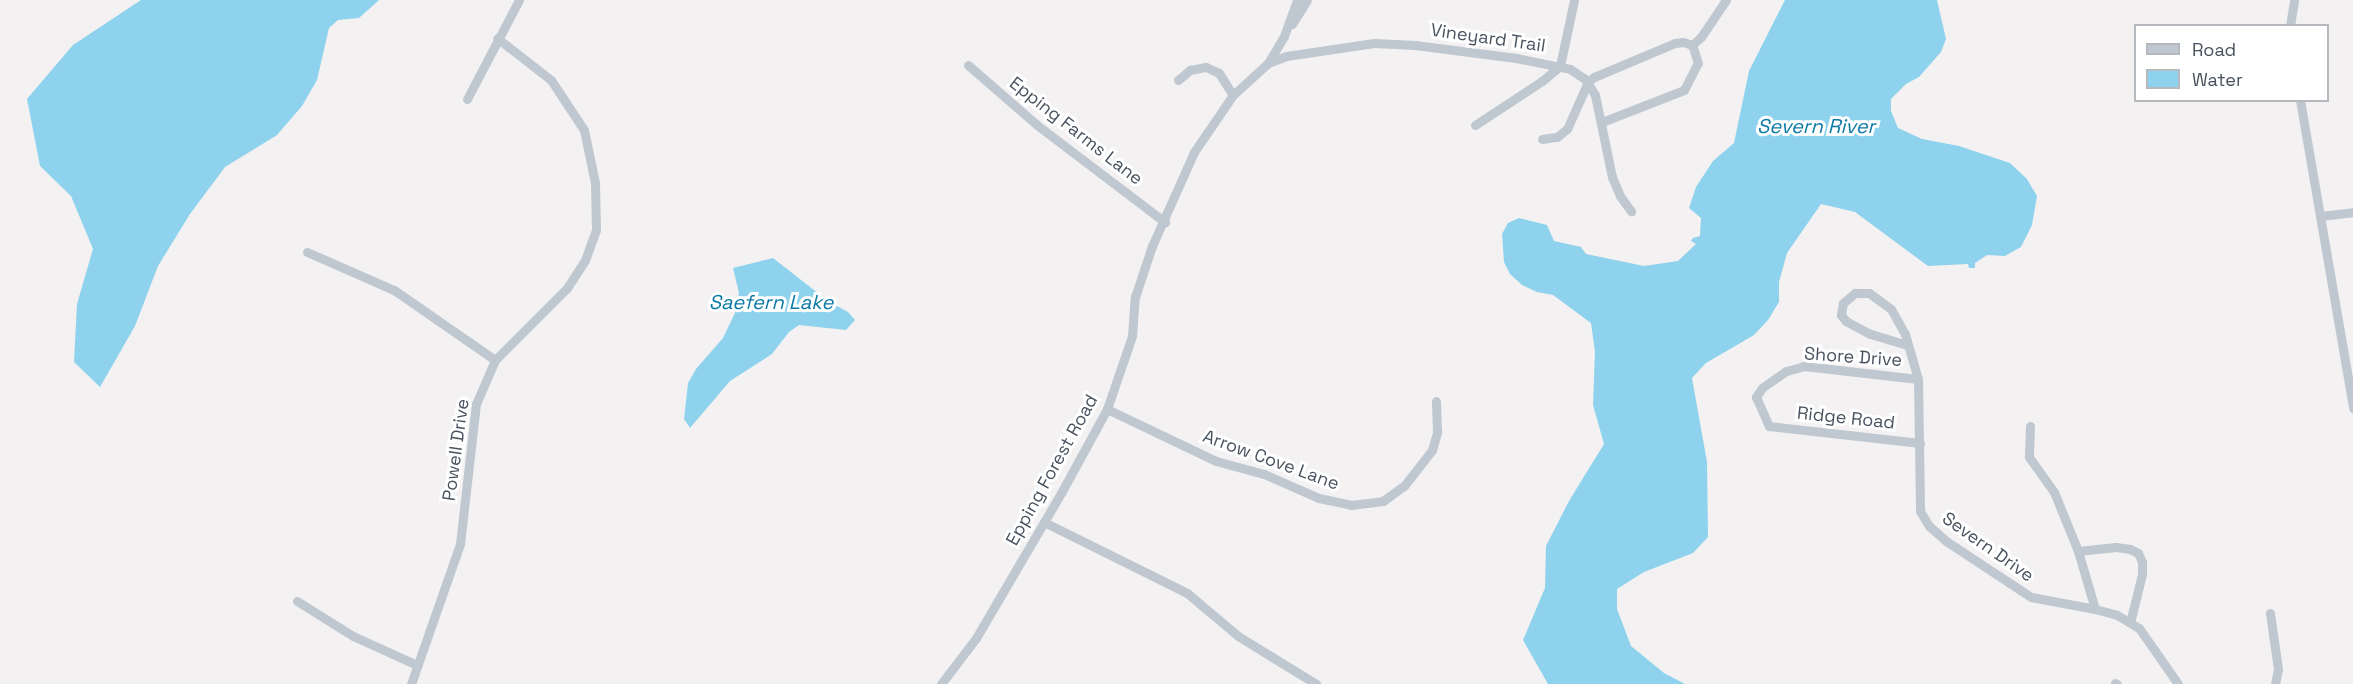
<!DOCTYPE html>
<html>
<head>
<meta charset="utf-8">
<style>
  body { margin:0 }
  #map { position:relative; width:2353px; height:684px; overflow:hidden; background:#f3f1f1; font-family:"Space Grotesk",sans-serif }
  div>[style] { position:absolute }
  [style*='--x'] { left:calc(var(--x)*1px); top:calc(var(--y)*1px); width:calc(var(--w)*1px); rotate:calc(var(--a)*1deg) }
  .water>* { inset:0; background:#8ed2ed }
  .minor>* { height:9px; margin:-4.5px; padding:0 4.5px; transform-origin:4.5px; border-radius:4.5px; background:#bfc7d0 }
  span { translate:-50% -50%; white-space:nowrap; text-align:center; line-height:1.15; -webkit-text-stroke:6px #fff; paint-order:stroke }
  .street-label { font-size:18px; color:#49535f }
  .water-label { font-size:20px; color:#0c7aa6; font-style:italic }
  .legend { position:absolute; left:2134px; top:24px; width:195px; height:78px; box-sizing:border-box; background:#fff; border:2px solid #b6babf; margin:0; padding:8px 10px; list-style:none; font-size:18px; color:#49535f }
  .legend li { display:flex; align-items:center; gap:12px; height:30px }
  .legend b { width:30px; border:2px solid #b6babf }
</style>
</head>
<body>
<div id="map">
  <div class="water">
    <i style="clip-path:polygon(141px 0,379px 0,359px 18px,338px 20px,329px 28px,317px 80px,302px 106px,277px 135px,225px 167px,190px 214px,158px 266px,135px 326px,100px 387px,74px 362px,77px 304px,93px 249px,71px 196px,40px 166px,27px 99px,73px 45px)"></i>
    <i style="clip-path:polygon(1785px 0,1937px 0,1946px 39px,1941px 52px,1919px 77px,1906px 84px,1891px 99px,1891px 111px,1898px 128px,1922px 139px,1959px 146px,2010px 163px,2027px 179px,2037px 196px,2032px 225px,2021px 247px,2005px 256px,1987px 255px,1975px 263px,1975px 268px,1969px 268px,1968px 264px,1928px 266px,1855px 212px,1821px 204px,1787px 253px,1779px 282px,1779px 302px,1768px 320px,1754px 335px,1706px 363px,1692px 378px,1707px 462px,1708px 537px,1693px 553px,1644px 572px,1617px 589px,1617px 609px,1631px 646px,1664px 673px,1685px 684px,1548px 684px,1523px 640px,1545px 588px,1546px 546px,1569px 501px,1604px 444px,1593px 405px,1595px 352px,1591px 323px,1553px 295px,1537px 292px,1522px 285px,1510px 274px,1504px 262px,1502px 234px,1508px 223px,1519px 218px,1547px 225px,1554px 241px,1581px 247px,1586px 254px,1644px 266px,1678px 261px,1696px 244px,1691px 241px,1693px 238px,1700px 236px,1701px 218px,1689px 208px,1696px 187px,1713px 161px,1734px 143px,1749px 71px)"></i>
    <i style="clip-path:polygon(773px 258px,828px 301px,848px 312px,855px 320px,846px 330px,799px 325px,789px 332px,772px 354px,730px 381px,690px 428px,684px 419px,688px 383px,696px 369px,723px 338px,735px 313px,739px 293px,733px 268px)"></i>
  </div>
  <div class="minor">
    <i style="--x:1292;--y:24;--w:28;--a:-58"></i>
    <i style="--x:2290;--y:26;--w:26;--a:-81"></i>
    <i style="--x:1692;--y:45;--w:12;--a:-42"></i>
    <i style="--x:1701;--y:37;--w:45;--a:-56"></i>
    <i style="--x:1268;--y:63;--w:19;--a:-21"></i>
    <i style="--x:1286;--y:56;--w:89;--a:-8.4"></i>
    <i style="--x:1374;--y:43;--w:41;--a:2.8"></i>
    <i style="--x:1415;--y:45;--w:102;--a:7.3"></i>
    <i style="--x:1516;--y:58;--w:55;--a:11.5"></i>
    <i style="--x:1570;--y:69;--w:18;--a:34"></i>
    <i style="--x:1585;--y:79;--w:19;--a:58"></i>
    <i style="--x:1595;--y:95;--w:84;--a:78.3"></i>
    <i style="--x:1612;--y:177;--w:21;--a:67"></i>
    <i style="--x:1620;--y:196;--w:19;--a:54"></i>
    <i style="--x:968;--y:65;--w:91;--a:41"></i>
    <i style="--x:1037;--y:125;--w:161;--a:37.2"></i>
    <i style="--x:1560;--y:66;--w:67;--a:-78"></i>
    <i style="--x:1178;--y:80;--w:16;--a:-40"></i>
    <i style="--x:1190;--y:70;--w:16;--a:-11"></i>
    <i style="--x:1206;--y:67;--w:14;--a:25"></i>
    <i style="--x:1219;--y:73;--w:26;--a:58"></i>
    <i style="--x:467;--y:99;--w:112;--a:-62.3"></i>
    <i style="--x:2300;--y:100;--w:313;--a:80.2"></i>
    <i style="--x:1602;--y:122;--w:88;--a:-21.3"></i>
    <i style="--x:1684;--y:90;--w:30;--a:-63"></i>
    <i style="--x:1698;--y:63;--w:19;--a:-108"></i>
    <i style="--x:1475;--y:125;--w:80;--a:-33.3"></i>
    <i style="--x:1542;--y:81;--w:23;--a:-40"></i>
    <i style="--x:1542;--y:139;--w:15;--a:-8"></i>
    <i style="--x:1557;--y:137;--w:13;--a:-39"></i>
    <i style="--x:1567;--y:129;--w:51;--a:-65.9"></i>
    <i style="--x:1588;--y:82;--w:8;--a:-40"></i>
    <i style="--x:1594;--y:77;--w:88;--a:-22.8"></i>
    <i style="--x:1675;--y:43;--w:8;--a:-7"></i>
    <i style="--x:1683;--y:42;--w:9;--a:18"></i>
    <i style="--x:2321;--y:216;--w:32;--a:-7"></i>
    <i style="--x:307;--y:252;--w:95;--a:23.6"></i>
    <i style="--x:394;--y:290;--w:123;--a:34.7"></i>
    <i style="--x:1907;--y:345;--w:39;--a:-163"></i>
    <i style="--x:1870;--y:334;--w:27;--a:-152"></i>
    <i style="--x:1846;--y:321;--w:8;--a:-130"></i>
    <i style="--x:1841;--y:315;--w:12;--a:-81"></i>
    <i style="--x:1843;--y:303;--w:16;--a:-40"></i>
    <i style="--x:1855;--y:293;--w:14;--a:0"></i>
    <i style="--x:1869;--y:293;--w:27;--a:36"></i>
    <i style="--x:1891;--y:309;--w:29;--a:61"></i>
    <i style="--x:1905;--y:334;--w:47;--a:73.9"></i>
    <i style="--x:1918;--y:379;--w:132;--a:89.1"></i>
    <i style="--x:1920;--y:511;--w:17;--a:59"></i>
    <i style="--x:1929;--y:526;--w:23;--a:41"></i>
    <i style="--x:1946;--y:541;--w:102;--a:33.4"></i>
    <i style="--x:2031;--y:597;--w:65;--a:10.6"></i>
    <i style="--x:2095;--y:609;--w:23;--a:15"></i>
    <i style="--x:2117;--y:615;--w:26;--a:31"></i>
    <i style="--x:2139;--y:628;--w:68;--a:55.1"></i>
    <i style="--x:1918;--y:379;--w:115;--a:-173.5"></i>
    <i style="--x:1804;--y:366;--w:19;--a:164"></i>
    <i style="--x:1786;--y:371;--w:29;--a:145"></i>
    <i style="--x:1762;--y:388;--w:11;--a:124"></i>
    <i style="--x:1756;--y:397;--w:32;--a:66"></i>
    <i style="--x:1769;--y:426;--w:152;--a:6.4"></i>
    <i style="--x:1107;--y:409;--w:121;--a:25.5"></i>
    <i style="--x:1216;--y:461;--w:50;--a:15.2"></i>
    <i style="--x:1264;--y:474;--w:60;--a:23.6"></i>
    <i style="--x:1319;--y:498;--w:33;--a:12"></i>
    <i style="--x:1351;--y:505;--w:32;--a:-7"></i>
    <i style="--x:1383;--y:501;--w:26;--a:-36"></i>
    <i style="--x:1404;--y:486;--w:46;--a:-52.1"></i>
    <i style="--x:1432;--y:450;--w:19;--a:-74"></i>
    <i style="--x:1437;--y:432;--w:31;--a:-92"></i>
    <i style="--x:2030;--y:426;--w:31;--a:92"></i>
    <i style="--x:2029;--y:457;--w:43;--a:54.5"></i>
    <i style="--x:2054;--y:492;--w:64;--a:67.9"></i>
    <i style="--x:2078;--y:551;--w:60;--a:73.7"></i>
    <i style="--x:1044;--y:522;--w:160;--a:26.4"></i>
    <i style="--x:1187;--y:593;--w:67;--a:40.1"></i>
    <i style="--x:1238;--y:636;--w:92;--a:31.6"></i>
    <i style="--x:2078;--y:551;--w:38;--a:-6"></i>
    <i style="--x:2116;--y:547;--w:14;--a:8"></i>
    <i style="--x:2130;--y:549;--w:9;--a:27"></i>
    <i style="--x:2138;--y:553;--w:10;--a:66"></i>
    <i style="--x:2142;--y:562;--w:12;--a:90"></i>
    <i style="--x:2142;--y:574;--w:50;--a:103.8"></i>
    <i style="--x:297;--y:601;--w:66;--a:32"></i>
    <i style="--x:353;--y:636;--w:70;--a:24.4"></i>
    <i style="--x:2270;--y:613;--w:57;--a:81.9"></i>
    <i style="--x:2278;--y:669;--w:15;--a:101"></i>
    <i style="--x:2115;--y:683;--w:2;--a:27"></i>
    <i style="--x:411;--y:684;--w:148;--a:-70.7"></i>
    <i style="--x:460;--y:544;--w:141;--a:-83.5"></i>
    <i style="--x:476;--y:404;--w:48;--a:-66.6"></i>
    <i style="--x:495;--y:360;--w:102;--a:-45"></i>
    <i style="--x:567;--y:288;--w:33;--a:-57"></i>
    <i style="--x:585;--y:260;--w:32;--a:-70"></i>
    <i style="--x:596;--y:230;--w:47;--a:-91.2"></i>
    <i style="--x:595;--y:183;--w:54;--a:-101.7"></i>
    <i style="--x:584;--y:130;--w:60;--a:-123.4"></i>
    <i style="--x:551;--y:80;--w:68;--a:-142.1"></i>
    <i style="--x:941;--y:684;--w:58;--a:-52.7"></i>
    <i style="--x:976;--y:638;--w:168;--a:-59.6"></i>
    <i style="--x:1061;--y:493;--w:96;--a:-61.3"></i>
    <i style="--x:1107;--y:409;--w:77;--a:-71.1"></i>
    <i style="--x:1132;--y:336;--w:39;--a:-86"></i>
    <i style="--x:1135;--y:297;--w:54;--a:-71.6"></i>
    <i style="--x:1152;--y:246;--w:103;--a:-65.9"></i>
    <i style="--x:1194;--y:152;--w:69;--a:-55.6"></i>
    <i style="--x:1233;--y:95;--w:47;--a:-42.4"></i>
    <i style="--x:1268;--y:63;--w:31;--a:-59"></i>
    <i style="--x:1284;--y:36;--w:38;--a:-70"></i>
  </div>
  <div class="street-label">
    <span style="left:1488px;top:38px;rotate:8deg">Vineyard Trail</span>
    <span style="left:1076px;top:131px;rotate:38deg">Epping Farms Lane</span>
    <span style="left:1853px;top:357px;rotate:4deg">Shore Drive</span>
    <span style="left:1846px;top:418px;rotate:6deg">Ridge Road</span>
    <span style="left:456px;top:450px;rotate:-82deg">Powell Drive</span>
    <span style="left:1271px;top:460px;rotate:20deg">Arrow Cove Lane</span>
    <span style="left:1052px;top:470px;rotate:-61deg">Epping Forest Road</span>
    <span style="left:1988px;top:547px;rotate:35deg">Severn Drive</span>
  </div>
  <div class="water-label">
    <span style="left:1816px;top:126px">Severn River</span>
    <span style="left:771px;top:302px">Saefern Lake</span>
  </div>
  <ul class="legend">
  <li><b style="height:8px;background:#bfc7d0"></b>Road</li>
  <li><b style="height:16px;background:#8ed2ed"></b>Water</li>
  </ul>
</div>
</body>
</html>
